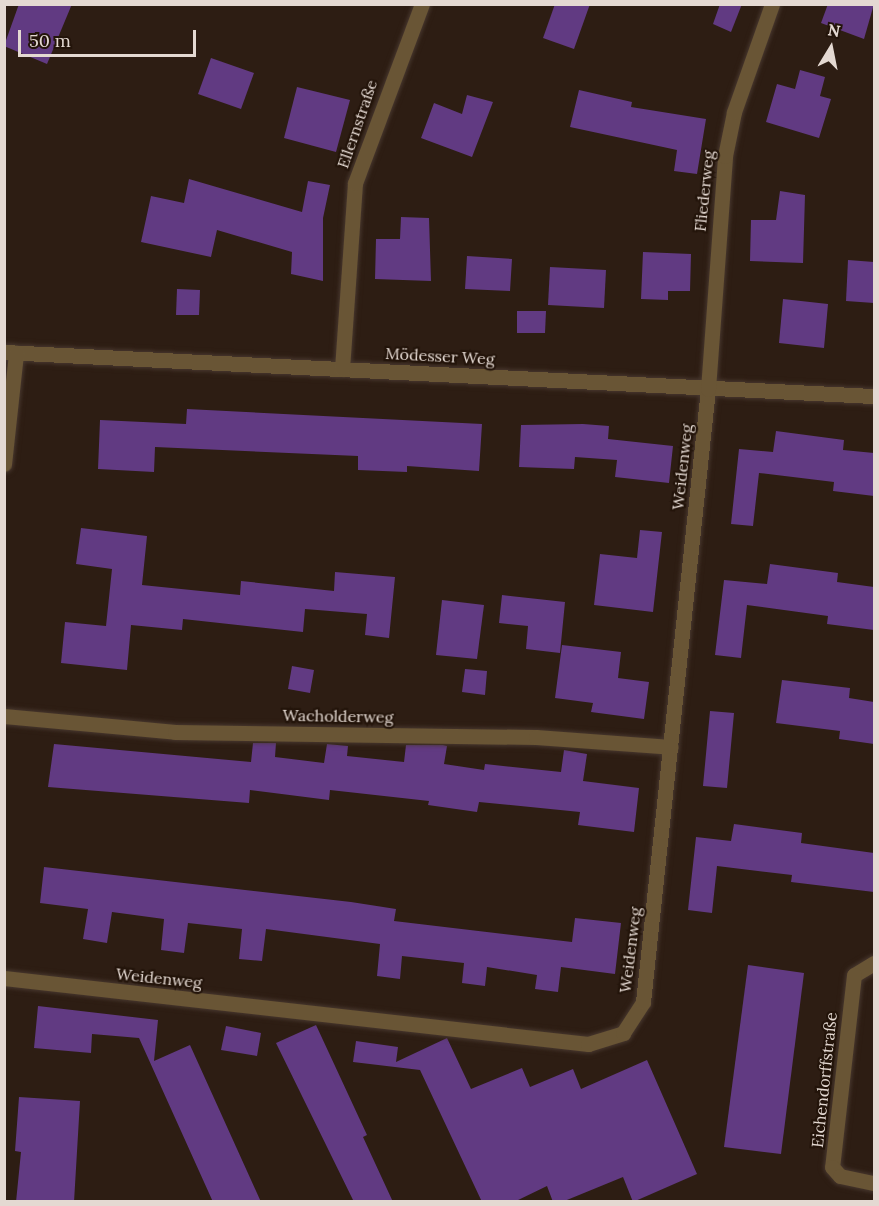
<!DOCTYPE html>
<html>
<head>
<meta charset="utf-8">
<style>
  body { margin:0 }
  #map { position:relative; width:879px; height:1206px; overflow:hidden; background:#2d1d13; font-family:Lora,serif }
  div>[style] { position:absolute }
  [style*='--x'] { left:calc(var(--x)*1px); top:calc(var(--y)*1px); width:calc(var(--w)*1px); rotate:calc(var(--a)*1deg) }
  .building>* { inset:0; background:#613a82 }
  .roads { filter:drop-shadow(0 0 2px #47372e) drop-shadow(0 0 2px #47372e) }
  .street>* { height:15px; margin:-7.5px; padding:0 7.5px; transform-origin:7.5px; border-radius:7.5px; background:#695535 }
  span { translate:-50% -50%; white-space:nowrap; text-align:center; line-height:1.15; -webkit-text-stroke:4.5px #23140a; paint-order:stroke }
  .street-label { font-size:16px; color:#e4d9d2 }
  .frame { position:absolute; inset:0; border:6px solid #e4d9d2; pointer-events:none }
  .north { position:absolute; left:801px; top:18px; width:60px; height:60px; -webkit-text-stroke:4px #23140a; paint-order:stroke; rotate:10deg; font-size:16px; font-weight:700; line-height:24px; text-align:center; color:#e4d9d2 }
  .north::after { content:''; display:block; margin:auto; width:21px; height:27px; background:#e4d9d2; clip-path:polygon(50% 0,100% 100%,50% 72%,0 100%) }
  .scale { position:absolute; left:18px; top:30px; width:178px; height:27px; box-sizing:border-box; border:3px solid #e4d9d2; border-top:0; padding-left:8px; font-size:18px; line-height:21px; white-space:nowrap; color:#e4d9d2; -webkit-text-stroke:4px #23140a; paint-order:stroke }
</style>
</head>
<body>
<div id="map">
  <div class="building">
    <i style="clip-path:polygon(19px 4px,72px 4px,47px 64px,4px 46px)"></i>
    <i style="clip-path:polygon(555px 4px,590px 4px,574px 49px,543px 38px)"></i>
    <i style="clip-path:polygon(720px 4px,742px 4px,731px 32px,713px 24px)"></i>
    <i style="clip-path:polygon(828px 4px,874px 4px,864px 39px,821px 23px)"></i>
    <i style="clip-path:polygon(211px 58px,254px 73px,241px 109px,198px 94px)"></i>
    <i style="clip-path:polygon(800px 70px,825px 77px,820px 96px,831px 99px,819px 138px,766px 122px,777px 84px,795px 89px)"></i>
    <i style="clip-path:polygon(297px 87px,350px 100px,336px 152px,284px 138px)"></i>
    <i style="clip-path:polygon(579px 90px,632px 102px,631px 107px,706px 119px,697px 174px,674px 171px,677px 150px,570px 127px)"></i>
    <i style="clip-path:polygon(467px 95px,493px 102px,472px 157px,421px 138px,434px 103px,462px 114px)"></i>
    <i style="clip-path:polygon(189px 179px,302px 212px,308px 181px,330px 185px,323px 218px,323px 281px,291px 274px,292px 252px,217px 230px,211px 257px,141px 242px,151px 196px,184px 203px)"></i>
    <i style="clip-path:polygon(780px 191px,805px 195px,803px 263px,750px 261px,751px 220px,776px 220px)"></i>
    <i style="clip-path:polygon(401px 217px,429px 218px,431px 281px,375px 279px,376px 239px,400px 239px)"></i>
    <i style="clip-path:polygon(643px 252px,691px 254px,690px 291px,668px 291px,668px 300px,641px 299px)"></i>
    <i style="clip-path:polygon(467px 256px,512px 259px,510px 291px,465px 289px)"></i>
    <i style="clip-path:polygon(848px 260px,874px 262px,874px 303px,846px 301px)"></i>
    <i style="clip-path:polygon(550px 267px,606px 270px,604px 308px,548px 305px)"></i>
    <i style="clip-path:polygon(177px 289px,200px 290px,199px 315px,176px 315px)"></i>
    <i style="clip-path:polygon(783px 299px,828px 304px,824px 348px,779px 343px)"></i>
    <i style="clip-path:polygon(517px 311px,546px 311px,545px 333px,517px 333px)"></i>
    <i style="clip-path:polygon(187px 409px,482px 424px,479px 471px,407px 466px,407px 472px,358px 470px,358px 456px,155px 447px,154px 472px,98px 469px,100px 420px,186px 424px)"></i>
    <i style="clip-path:polygon(583px 424px,609px 426px,608px 439px,673px 446px,669px 483px,615px 477px,617px 460px,575px 457px,574px 469px,519px 467px,521px 425px)"></i>
    <i style="clip-path:polygon(776px 431px,844px 440px,843px 450px,874px 453px,874px 496px,833px 491px,834px 482px,759px 473px,753px 526px,731px 524px,739px 449px,773px 452px)"></i>
    <i style="clip-path:polygon(81px 528px,147px 536px,142px 585px,240px 595px,241px 581px,334px 591px,335px 572px,395px 577px,389px 638px,365px 635px,367px 614px,305px 609px,303px 632px,183px 619px,182px 630px,131px 625px,127px 670px,61px 663px,65px 622px,106px 626px,112px 569px,76px 564px)"></i>
    <i style="clip-path:polygon(640px 530px,662px 532px,653px 612px,594px 605px,600px 554px,637px 558px)"></i>
    <i style="clip-path:polygon(770px 564px,838px 573px,837px 582px,874px 587px,874px 630px,827px 624px,828px 616px,747px 605px,741px 658px,715px 655px,724px 580px,767px 584px)"></i>
    <i style="clip-path:polygon(502px 595px,565px 602px,560px 653px,526px 649px,528px 626px,499px 623px)"></i>
    <i style="clip-path:polygon(442px 600px,484px 605px,477px 659px,436px 655px)"></i>
    <i style="clip-path:polygon(562px 645px,621px 652px,618px 678px,649px 682px,644px 719px,591px 712px,593px 703px,555px 698px)"></i>
    <i style="clip-path:polygon(292px 666px,314px 670px,310px 693px,288px 689px)"></i>
    <i style="clip-path:polygon(465px 669px,487px 671px,485px 695px,462px 692px)"></i>
    <i style="clip-path:polygon(782px 680px,850px 688px,849px 698px,874px 702px,874px 744px,839px 739px,840px 731px,776px 723px)"></i>
    <i style="clip-path:polygon(710px 711px,734px 713px,727px 788px,703px 786px)"></i>
    <i style="clip-path:polygon(253px 743px,276px 743px,275px 757px,324px 763px,327px 744px,348px 746px,347px 756px,404px 762px,406px 745px,443px 745px,447px 746px,444px 764px,484px 770px,485px 764px,561px 772px,564px 750px,587px 754px,583px 781px,639px 788px,634px 832px,578px 825px,580px 812px,479px 802px,477px 812px,428px 805px,429px 801px,330px 790px,329px 800px,250px 790px,249px 803px,48px 787px,54px 744px,251px 762px)"></i>
    <i style="clip-path:polygon(734px 824px,802px 833px,801px 843px,874px 853px,874px 892px,791px 882px,792px 875px,717px 866px,712px 913px,688px 910px,696px 837px,731px 841px)"></i>
    <i style="clip-path:polygon(44px 867px,351px 902px,396px 909px,394px 921px,572px 942px,575px 918px,621px 923px,615px 974px,561px 967px,558px 992px,535px 989px,537px 975px,487px 967px,485px 986px,462px 983px,464px 963px,402px 956px,400px 979px,377px 976px,380px 944px,266px 929px,262px 961px,239px 959px,242px 929px,188px 923px,184px 953px,161px 950px,164px 919px,112px 912px,107px 943px,83px 939px,88px 909px,40px 903px)"></i>
    <i style="clip-path:polygon(748px 965px,804px 973px,781px 1154px,724px 1147px)"></i>
    <i style="clip-path:polygon(38px 1006px,158px 1020px,154px 1061px,190px 1045px,261px 1202px,213px 1202px,139px 1038px,92px 1034px,91px 1053px,34px 1048px)"></i>
    <i style="clip-path:polygon(316px 1025px,367px 1135px,363px 1137px,393px 1202px,354px 1202px,276px 1043px)"></i>
    <i style="clip-path:polygon(226px 1026px,261px 1033px,257px 1056px,221px 1050px)"></i>
    <i style="clip-path:polygon(447px 1038px,471px 1089px,522px 1068px,530px 1087px,573px 1069px,581px 1089px,647px 1060px,697px 1174px,633px 1202px,623px 1177px,562px 1202px,553px 1202px,547px 1186px,514px 1202px,482px 1202px,420px 1070px,353px 1062px,356px 1041px,398px 1047px,396px 1062px)"></i>
    <i style="clip-path:polygon(19px 1097px,80px 1101px,74px 1202px,16px 1202px,21px 1152px,15px 1151px)"></i>
  </div>
  <div class="roads">
    <div class="street">
      <i style="--x:4;--y:352;--w:871;--a:2.9"></i>
      <i style="--x:342;--y:369;--w:186;--a:-86"></i>
      <i style="--x:355;--y:183;--w:191;--a:-69.5"></i>
      <i style="--x:4;--y:464;--w:112;--a:-83.8"></i>
      <i style="--x:4;--y:716;--w:172;--a:5.3"></i>
      <i style="--x:175;--y:732;--w:361;--a:0.8"></i>
      <i style="--x:536;--y:737;--w:135;--a:4.2"></i>
      <i style="--x:874;--y:963;--w:23;--a:149"></i>
      <i style="--x:854;--y:975;--w:193;--a:96.5"></i>
      <i style="--x:832;--y:1167;--w:12;--a:48"></i>
      <i style="--x:840;--y:1176;--w:35;--a:12"></i>
      <i style="--x:4;--y:978;--w:588;--a:6.45"></i>
      <i style="--x:588;--y:1044;--w:37;--a:-17"></i>
      <i style="--x:623;--y:1033;--w:37;--a:-57"></i>
      <i style="--x:643;--y:1002;--w:616;--a:-83.95"></i>
      <i style="--x:708;--y:389;--w:234;--a:-85.8"></i>
      <i style="--x:725;--y:156;--w:45;--a:-78.4"></i>
      <i style="--x:734;--y:112;--w:114;--a:-70.6"></i>
    </div>
  </div>
  <div class="street-label">
    <span style="left:357px;top:124px;rotate:-71deg">Ellernstraße</span>
    <span style="left:704px;top:191px;rotate:-84deg">Fliederweg</span>
    <span style="left:440px;top:356px;rotate:3deg">Mödesser Weg</span>
    <span style="left:682px;top:467px;rotate:-84deg">Weidenweg</span>
    <span style="left:338px;top:716px;rotate:1deg">Wacholderweg</span>
    <span style="left:630px;top:950px;rotate:-83deg">Weidenweg</span>
    <span style="left:159px;top:978px;rotate:6deg">Weidenweg</span>
    <span style="left:824px;top:1080px;rotate:-84deg">Eichendorffstraße</span>
  </div>
  <div class="frame"></div>
  <div class="north">N</div>
  <div class="scale">50 m</div>
</div>
</body>
</html>
